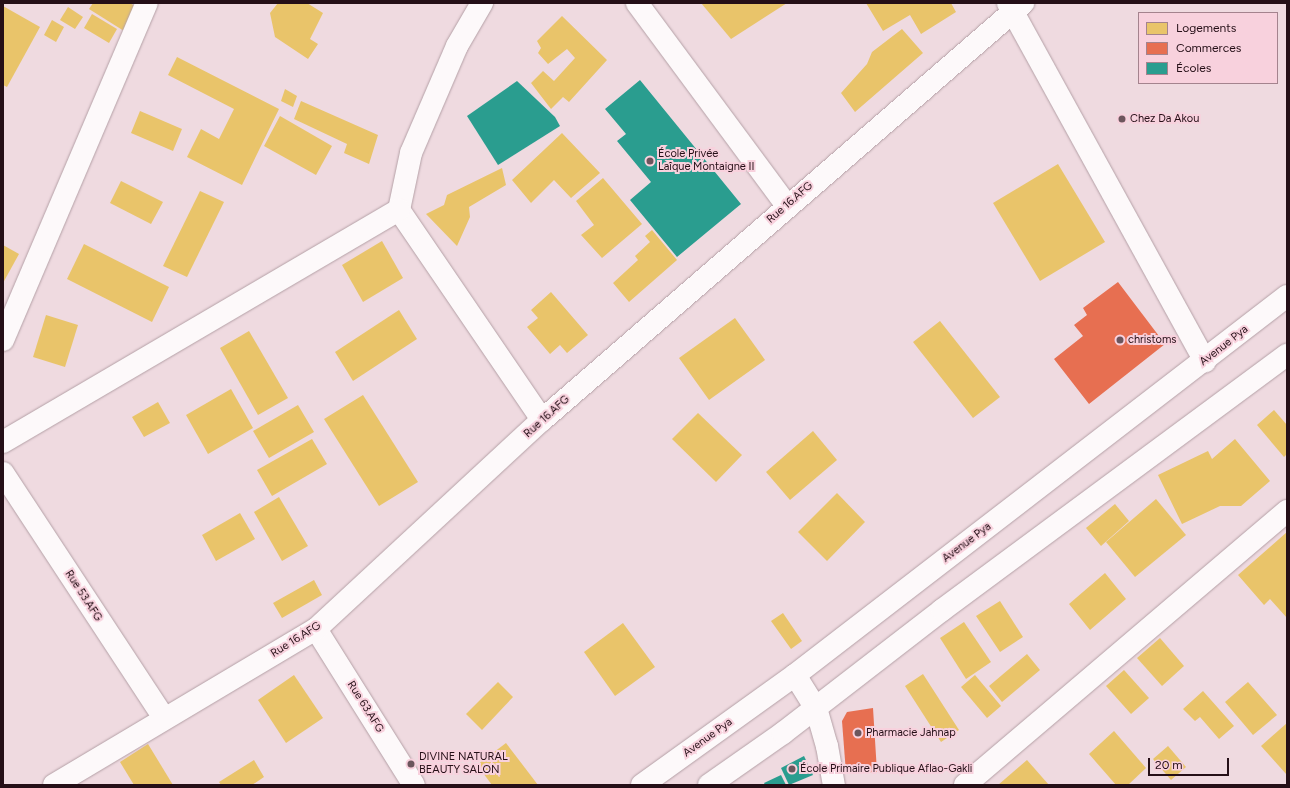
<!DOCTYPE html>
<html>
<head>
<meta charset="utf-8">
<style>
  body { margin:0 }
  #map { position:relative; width:1290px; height:788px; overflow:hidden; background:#efdae0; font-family:Figtree,sans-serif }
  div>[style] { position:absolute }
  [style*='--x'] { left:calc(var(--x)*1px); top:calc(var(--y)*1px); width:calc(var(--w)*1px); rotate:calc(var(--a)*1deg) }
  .homes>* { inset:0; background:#e9c46a }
  .shops>* { inset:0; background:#e76f51 }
  .schools>* { inset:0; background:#2a9d8f }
  .roads { filter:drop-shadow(0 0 1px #b4a0a6) drop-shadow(0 0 1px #b4a0a6) }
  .street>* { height:22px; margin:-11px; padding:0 11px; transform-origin:11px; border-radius:11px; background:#fdf9fa }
  .secondary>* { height:22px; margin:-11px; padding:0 11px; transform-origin:11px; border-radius:11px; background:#fdf9fa }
  .dots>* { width:11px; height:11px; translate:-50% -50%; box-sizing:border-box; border:2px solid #f8d1dd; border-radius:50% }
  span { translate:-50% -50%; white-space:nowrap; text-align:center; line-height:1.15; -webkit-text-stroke:4px #f8d1dd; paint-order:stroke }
  .poi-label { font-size:11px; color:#250f17 }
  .left { translate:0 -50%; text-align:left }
  .street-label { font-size:11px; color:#250f17 }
  .frame { position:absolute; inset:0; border:4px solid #250f17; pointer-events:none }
  .legend { position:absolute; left:1138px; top:12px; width:140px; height:72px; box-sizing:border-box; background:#f8d1dd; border:1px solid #a4838e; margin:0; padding:5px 7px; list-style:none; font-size:12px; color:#250f17 }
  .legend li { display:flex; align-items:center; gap:8px; height:20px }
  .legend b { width:20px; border:1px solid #a4838e }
  .scale { position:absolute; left:1148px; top:758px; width:81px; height:18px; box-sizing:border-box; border:2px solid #250f17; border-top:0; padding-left:5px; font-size:12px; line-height:14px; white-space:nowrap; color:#250f17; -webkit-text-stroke:3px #f8d1dd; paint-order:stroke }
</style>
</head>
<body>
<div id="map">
  <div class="homes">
    <i style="clip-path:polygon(93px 3px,130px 3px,138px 8px,124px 31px,89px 9px)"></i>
    <i style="clip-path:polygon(278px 3px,307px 3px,323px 13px,310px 39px,318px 44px,308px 59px,275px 37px,270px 13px)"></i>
    <i style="clip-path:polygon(701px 3px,787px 3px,731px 39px)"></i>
    <i style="clip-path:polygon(866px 3px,951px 3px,956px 12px,921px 34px,910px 15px,883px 31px)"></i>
    <i style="clip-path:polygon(3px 6px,40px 27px,7px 87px,3px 85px)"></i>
    <i style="clip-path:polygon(68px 7px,83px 17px,75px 29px,60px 20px)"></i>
    <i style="clip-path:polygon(92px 14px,117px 29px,109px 43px,84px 28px)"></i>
    <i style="clip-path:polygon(562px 16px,607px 60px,569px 102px,563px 97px,551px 109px,531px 83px,543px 71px,554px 81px,575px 58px,567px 49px,548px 64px,538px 53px,541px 48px,537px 41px)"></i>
    <i style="clip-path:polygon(52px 20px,64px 27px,56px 42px,44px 35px)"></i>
    <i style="clip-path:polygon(902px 29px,923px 53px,855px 112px,841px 93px,867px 64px,872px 52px)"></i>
    <i style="clip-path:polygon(177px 57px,279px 109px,242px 185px,187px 157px,201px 129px,219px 139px,234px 109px,168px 75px)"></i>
    <i style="clip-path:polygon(285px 89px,297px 96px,293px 107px,281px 101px)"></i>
    <i style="clip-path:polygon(301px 101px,378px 135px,369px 164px,344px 153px,347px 144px,294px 119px)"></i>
    <i style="clip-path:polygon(140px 111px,182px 129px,173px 151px,131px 133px)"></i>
    <i style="clip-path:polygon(280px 116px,332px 146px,316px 175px,264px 146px)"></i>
    <i style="clip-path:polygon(562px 133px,600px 173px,571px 198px,554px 180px,531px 203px,512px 180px)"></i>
    <i style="clip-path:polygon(1058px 164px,1105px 242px,1040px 281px,993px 203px)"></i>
    <i style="clip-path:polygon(502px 168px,506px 185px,469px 207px,470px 217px,457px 246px,426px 214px,444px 205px,447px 195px)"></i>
    <i style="clip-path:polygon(603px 178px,642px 224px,602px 258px,581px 235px,594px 225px,576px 201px)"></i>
    <i style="clip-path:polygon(121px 181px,163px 202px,151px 224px,110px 203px)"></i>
    <i style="clip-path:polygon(200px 191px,224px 202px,187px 277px,163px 266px)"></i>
    <i style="clip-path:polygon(652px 230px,677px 260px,629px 302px,613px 283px,638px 260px,635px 256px,650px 242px,645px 236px)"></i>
    <i style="clip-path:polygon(382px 241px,403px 278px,363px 302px,342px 265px)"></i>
    <i style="clip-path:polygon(84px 244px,169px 287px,152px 322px,67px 279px)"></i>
    <i style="clip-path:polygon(3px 245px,19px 254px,3px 283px)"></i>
    <i style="clip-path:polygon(551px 292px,588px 335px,567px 353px,560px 345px,550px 354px,527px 327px,538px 318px,531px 310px)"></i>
    <i style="clip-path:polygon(399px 310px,417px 339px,353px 381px,335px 352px)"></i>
    <i style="clip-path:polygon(46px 315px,78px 325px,65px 367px,33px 357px)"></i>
    <i style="clip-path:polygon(735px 318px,765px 360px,709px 400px,679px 358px)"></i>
    <i style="clip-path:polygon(940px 321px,1000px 397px,973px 418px,913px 342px)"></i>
    <i style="clip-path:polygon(249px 331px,288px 398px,258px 415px,220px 348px)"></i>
    <i style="clip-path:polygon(231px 389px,253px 428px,208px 454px,186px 415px)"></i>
    <i style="clip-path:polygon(363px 395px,418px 482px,379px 506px,324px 419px)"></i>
    <i style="clip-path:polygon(158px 402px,170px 423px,144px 437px,132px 417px)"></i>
    <i style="clip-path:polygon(298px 405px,314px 432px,269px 458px,253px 431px)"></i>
    <i style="clip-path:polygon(1274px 410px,1287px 425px,1287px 454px,1284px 457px,1257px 425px)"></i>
    <i style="clip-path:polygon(698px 413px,742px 455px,716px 482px,672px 439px)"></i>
    <i style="clip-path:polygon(813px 431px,837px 460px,790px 500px,766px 472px)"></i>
    <i style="clip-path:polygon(312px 439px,327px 464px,272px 496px,257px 470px)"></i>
    <i style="clip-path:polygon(1235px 439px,1270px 481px,1241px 506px,1220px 506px,1182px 524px,1158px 475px,1208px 451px,1212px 459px)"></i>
    <i style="clip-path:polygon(837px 493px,865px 522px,827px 561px,798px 532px)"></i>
    <i style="clip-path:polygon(279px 497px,308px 546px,282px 561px,254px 512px)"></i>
    <i style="clip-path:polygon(1156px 499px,1186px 535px,1135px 577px,1106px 542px)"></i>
    <i style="clip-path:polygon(1115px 504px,1129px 521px,1101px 546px,1086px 528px)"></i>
    <i style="clip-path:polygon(240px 513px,255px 539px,216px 561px,202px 535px)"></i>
    <i style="clip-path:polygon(1287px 532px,1287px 618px,1270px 599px,1264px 605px,1238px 575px)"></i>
    <i style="clip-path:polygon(1105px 573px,1126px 599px,1090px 630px,1069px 604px)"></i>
    <i style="clip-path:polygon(314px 580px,322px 595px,282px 618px,273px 603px)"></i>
    <i style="clip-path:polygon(1000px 601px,1023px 637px,1000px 652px,976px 616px)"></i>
    <i style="clip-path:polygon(783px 613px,802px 641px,791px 649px,771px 621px)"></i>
    <i style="clip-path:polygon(964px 622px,991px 662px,966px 679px,940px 638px)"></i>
    <i style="clip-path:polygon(623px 623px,655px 667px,615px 696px,584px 652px)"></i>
    <i style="clip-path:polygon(1160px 638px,1184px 666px,1162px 686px,1137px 658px)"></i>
    <i style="clip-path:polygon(1027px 654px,1040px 670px,1002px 702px,989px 686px)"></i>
    <i style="clip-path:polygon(1124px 670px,1149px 698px,1131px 714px,1106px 686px)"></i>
    <i style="clip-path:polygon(923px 674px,959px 730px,941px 742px,905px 686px)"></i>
    <i style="clip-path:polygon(294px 675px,323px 718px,286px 743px,258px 700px)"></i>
    <i style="clip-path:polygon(975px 675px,1001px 706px,987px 718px,961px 687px)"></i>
    <i style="clip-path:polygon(498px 682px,513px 697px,482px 730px,466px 714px)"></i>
    <i style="clip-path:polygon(1248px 682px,1277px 715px,1253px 735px,1225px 702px)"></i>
    <i style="clip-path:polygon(1203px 691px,1234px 726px,1219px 739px,1200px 717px,1195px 721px,1183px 709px)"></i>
    <i style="clip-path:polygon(1287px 723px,1287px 775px,1261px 746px)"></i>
    <i style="clip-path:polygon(1114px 731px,1146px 768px,1128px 785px,1116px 785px,1089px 754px)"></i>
    <i style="clip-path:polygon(506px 743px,538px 785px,492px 785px,477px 765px)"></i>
    <i style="clip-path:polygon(148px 744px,173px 785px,134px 785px,120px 762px)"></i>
    <i style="clip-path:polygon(1168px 746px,1186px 767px,1171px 780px,1153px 759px)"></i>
    <i style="clip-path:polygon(254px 760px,264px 777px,252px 785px,221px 785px,219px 782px)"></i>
    <i style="clip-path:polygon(1027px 760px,1049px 785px,998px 785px)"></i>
  </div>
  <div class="shops">
    <i style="clip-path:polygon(1118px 282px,1165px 344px,1089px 404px,1054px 359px,1083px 336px,1074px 325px,1087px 315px,1083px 308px)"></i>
    <i style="clip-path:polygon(873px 708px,877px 772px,846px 773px,842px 721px,847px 712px)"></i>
  </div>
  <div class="schools">
    <i style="clip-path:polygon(640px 80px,741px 204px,677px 257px,630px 200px,651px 182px,617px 141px,626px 134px,605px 109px)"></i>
    <i style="clip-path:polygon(517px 81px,555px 117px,560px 126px,498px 165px,467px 116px)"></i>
    <i style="clip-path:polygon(804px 756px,813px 775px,789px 785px,781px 768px)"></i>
    <i style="clip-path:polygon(781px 775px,786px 785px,765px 785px,764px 783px)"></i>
  </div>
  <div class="roads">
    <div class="street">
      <i style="--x:482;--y:3;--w:50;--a:120.2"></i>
      <i style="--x:457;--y:46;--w:116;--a:113.3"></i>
      <i style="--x:411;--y:153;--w:58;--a:101.9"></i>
      <i style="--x:399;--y:210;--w:254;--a:55.7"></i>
      <i style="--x:637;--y:3;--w:252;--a:53.5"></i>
      <i style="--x:1008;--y:3;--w:409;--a:61.2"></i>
      <i style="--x:3;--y:340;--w:366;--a:-66.9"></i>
      <i style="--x:3;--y:442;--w:459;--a:-30.4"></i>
      <i style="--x:3;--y:473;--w:293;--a:56.7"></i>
      <i style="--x:316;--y:629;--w:184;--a:57.9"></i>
      <i style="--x:816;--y:708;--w:40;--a:74"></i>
      <i style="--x:827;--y:746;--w:40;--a:80"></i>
      <i style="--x:54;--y:785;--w:305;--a:-30.8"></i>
      <i style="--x:316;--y:629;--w:308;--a:-42.8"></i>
      <i style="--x:542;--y:420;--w:637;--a:-40.92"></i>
      <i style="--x:965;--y:785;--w:423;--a:-40.4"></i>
    </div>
    <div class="secondary">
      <i style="--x:795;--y:675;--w:39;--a:58"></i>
      <i style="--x:642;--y:785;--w:188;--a:-35.7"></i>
      <i style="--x:795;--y:675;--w:621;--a:-37.61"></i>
      <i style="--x:709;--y:785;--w:90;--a:-35.1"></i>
      <i style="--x:783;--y:733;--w:201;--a:-37.7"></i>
      <i style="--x:942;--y:610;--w:429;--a:-36.5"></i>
    </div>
  </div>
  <div class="dots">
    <i style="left:1122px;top:119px;background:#6c565d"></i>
    <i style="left:650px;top:161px;background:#6c565d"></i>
    <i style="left:1120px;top:340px;background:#6c565d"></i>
    <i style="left:858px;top:733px;background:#6c565d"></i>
    <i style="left:411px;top:764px;background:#6c565d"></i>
    <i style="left:792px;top:769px;background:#6c565d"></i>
  </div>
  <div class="poi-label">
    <span class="left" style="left:1130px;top:119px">Chez Da Akou</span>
    <span class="left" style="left:658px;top:161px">École Privée<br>Laîque Montaigne II</span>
    <span class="left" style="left:1128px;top:340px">christoms</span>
    <span class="left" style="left:866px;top:733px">Pharmacie Jahnap</span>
    <span class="left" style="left:419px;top:764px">DIVINE NATURAL<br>BEAUTY SALON</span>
    <span class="left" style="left:800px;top:769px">École Primaire Publique Aflao-Gakli</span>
  </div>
  <div class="street-label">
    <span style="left:790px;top:203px;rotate:-41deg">Rue 16.AFG</span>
    <span style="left:1224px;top:346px;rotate:-38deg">Avenue Pya</span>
    <span style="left:547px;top:417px;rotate:-42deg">Rue 16.AFG</span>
    <span style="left:967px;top:543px;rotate:-37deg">Avenue Pya</span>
    <span style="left:83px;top:596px;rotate:57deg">Rue 53.AFG</span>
    <span style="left:296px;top:640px;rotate:-32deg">Rue 16.AFG</span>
    <span style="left:365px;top:707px;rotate:58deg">Rue 63.AFG</span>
    <span style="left:708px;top:738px;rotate:-36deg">Avenue Pya</span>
  </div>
  <div class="frame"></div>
  <ul class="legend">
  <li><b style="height:11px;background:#e9c46a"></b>Logements</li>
  <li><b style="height:11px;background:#e76f51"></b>Commerces</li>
  <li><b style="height:11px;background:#2a9d8f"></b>Écoles</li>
  </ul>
  <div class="scale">20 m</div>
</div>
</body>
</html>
